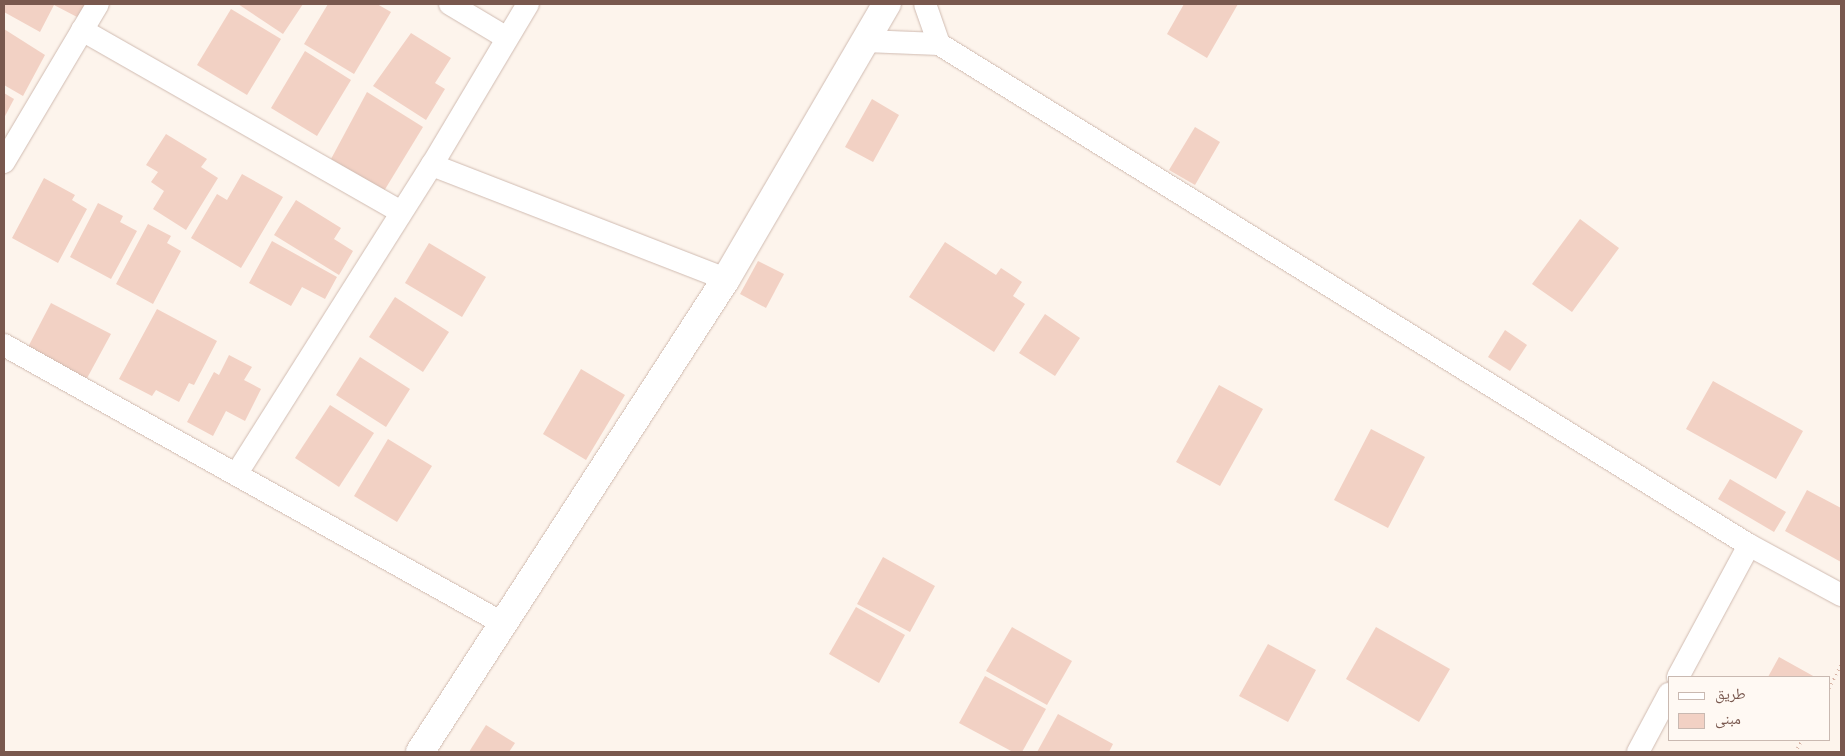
<!DOCTYPE html>
<html>
<head>
<meta charset="utf-8">
<style>
  body { margin:0 }
  #map { position:relative; width:1845px; height:756px; overflow:hidden; background:#fdf4ec; font-family:"Roboto Condensed","Noto Naskh Arabic",sans-serif }
  div>[style] { position:absolute }
  [style*='--x'] { left:calc(var(--x)*1px); top:calc(var(--y)*1px); width:calc(var(--w)*1px); rotate:calc(var(--a)*1deg) }
  .building>* { inset:0; background:#f2d1c4 }
  .path>* { height:3px; margin-top:-1.5px; transform-origin:0; background:repeating-linear-gradient(90deg,#d8b4a6 0 1px,transparent 0 5px) }
  .roads { filter:drop-shadow(0 0 1px #d0bbb1) drop-shadow(0 0 1px #d0bbb1) }
  .minor>* { height:22px; margin:-11px; padding:0 11px; transform-origin:11px; border-radius:11px; background:#fff }
  .secondary>* { height:28px; margin:-14px; padding:0 14px; transform-origin:14px; border-radius:14px; background:#fff }
  span { translate:-50% -50%; white-space:nowrap; text-align:center; line-height:1.15; -webkit-text-stroke:4px #fff9f3; paint-order:stroke }
  .frame { position:absolute; inset:0; border:5px solid #79584e; pointer-events:none }
  .legend { position:absolute; left:1668px; top:676px; width:162px; height:65px; box-sizing:border-box; background:#fff9f3; border:1px solid #c9b9b1; margin:0; padding:6px 9px; list-style:none; font-size:15px; color:#79584e }
  .legend li { display:flex; align-items:center; gap:10px; height:25px }
  .legend b { width:25px; border:1px solid #c9b9b1 }
</style>
</head>
<body>
<div id="map">
  <div class="building">
    <i style="clip-path:polygon(4px 4px,86px 4px,79px 18px,54px 5px,40px 32px,4px 12px)"></i>
    <i style="clip-path:polygon(238px 4px,303px 4px,283px 34px)"></i>
    <i style="clip-path:polygon(328px 4px,377px 4px,391px 12px,354px 74px,304px 44px)"></i>
    <i style="clip-path:polygon(1184px 4px,1238px 4px,1207px 58px,1167px 34px)"></i>
    <i style="clip-path:polygon(231px 9px,281px 39px,247px 95px,197px 65px)"></i>
    <i style="clip-path:polygon(4px 29px,45px 55px,23px 96px,4px 85px)"></i>
    <i style="clip-path:polygon(411px 33px,451px 58px,435px 83px,445px 89px,426px 120px,373px 86px)"></i>
    <i style="clip-path:polygon(305px 51px,351px 80px,317px 136px,271px 108px)"></i>
    <i style="clip-path:polygon(367px 92px,423px 127px,384px 191px,331px 159px)"></i>
    <i style="clip-path:polygon(4px 93px,14px 99px,4px 118px)"></i>
    <i style="clip-path:polygon(872px 99px,899px 115px,873px 162px,845px 147px)"></i>
    <i style="clip-path:polygon(1195px 127px,1220px 142px,1195px 185px,1169px 170px)"></i>
    <i style="clip-path:polygon(166px 134px,207px 159px,201px 167px,218px 178px,186px 230px,153px 209px,164px 191px,151px 182px,158px 172px,146px 165px)"></i>
    <i style="clip-path:polygon(242px 174px,283px 197px,241px 268px,191px 238px,217px 194px,227px 200px)"></i>
    <i style="clip-path:polygon(44px 178px,75px 195px,72px 200px,87px 209px,58px 263px,12px 238px)"></i>
    <i style="clip-path:polygon(296px 200px,341px 228px,334px 239px,353px 251px,339px 275px,274px 235px)"></i>
    <i style="clip-path:polygon(98px 203px,123px 216px,120px 222px,137px 231px,111px 279px,70px 257px)"></i>
    <i style="clip-path:polygon(1580px 219px,1619px 248px,1572px 312px,1532px 284px)"></i>
    <i style="clip-path:polygon(148px 224px,171px 236px,167px 243px,181px 251px,153px 304px,116px 284px)"></i>
    <i style="clip-path:polygon(272px 241px,337px 277px,325px 299px,302px 287px,291px 306px,249px 283px)"></i>
    <i style="clip-path:polygon(945px 242px,996px 275px,1001px 268px,1022px 282px,1013px 296px,1025px 304px,994px 352px,909px 297px)"></i>
    <i style="clip-path:polygon(429px 243px,486px 277px,462px 317px,405px 283px)"></i>
    <i style="clip-path:polygon(758px 261px,784px 274px,766px 308px,740px 294px)"></i>
    <i style="clip-path:polygon(395px 297px,449px 332px,423px 372px,369px 337px)"></i>
    <i style="clip-path:polygon(51px 303px,111px 334px,86px 380px,27px 349px)"></i>
    <i style="clip-path:polygon(157px 309px,217px 341px,194px 385px,189px 383px,179px 402px,156px 390px,152px 396px,119px 379px)"></i>
    <i style="clip-path:polygon(1045px 314px,1080px 338px,1055px 376px,1019px 353px)"></i>
    <i style="clip-path:polygon(1505px 330px,1527px 345px,1510px 371px,1488px 357px)"></i>
    <i style="clip-path:polygon(229px 355px,252px 367px,244px 380px,261px 389px,245px 421px,226px 411px,213px 436px,187px 422px,214px 372px,219px 375px)"></i>
    <i style="clip-path:polygon(360px 357px,410px 389px,386px 427px,336px 395px)"></i>
    <i style="clip-path:polygon(581px 369px,625px 395px,586px 460px,543px 434px)"></i>
    <i style="clip-path:polygon(1713px 381px,1803px 431px,1776px 479px,1686px 429px)"></i>
    <i style="clip-path:polygon(1219px 385px,1263px 409px,1220px 486px,1176px 462px)"></i>
    <i style="clip-path:polygon(330px 405px,374px 433px,339px 487px,295px 458px)"></i>
    <i style="clip-path:polygon(1371px 429px,1425px 457px,1388px 528px,1334px 500px)"></i>
    <i style="clip-path:polygon(388px 439px,432px 466px,397px 522px,354px 496px)"></i>
    <i style="clip-path:polygon(1730px 479px,1786px 512px,1774px 532px,1718px 499px)"></i>
    <i style="clip-path:polygon(1807px 490px,1841px 508px,1841px 562px,1785px 531px)"></i>
    <i style="clip-path:polygon(883px 557px,935px 586px,910px 632px,857px 604px)"></i>
    <i style="clip-path:polygon(856px 607px,905px 635px,879px 683px,829px 654px)"></i>
    <i style="clip-path:polygon(1012px 627px,1072px 661px,1047px 705px,986px 671px)"></i>
    <i style="clip-path:polygon(1376px 627px,1450px 669px,1419px 722px,1346px 679px)"></i>
    <i style="clip-path:polygon(1268px 644px,1316px 670px,1288px 722px,1239px 696px)"></i>
    <i style="clip-path:polygon(1779px 657px,1815px 677px,1768px 677px)"></i>
    <i style="clip-path:polygon(985px 676px,1046px 709px,1022px 752px,1013px 752px,959px 723px)"></i>
    <i style="clip-path:polygon(1058px 714px,1113px 744px,1109px 752px,1037px 752px)"></i>
    <i style="clip-path:polygon(486px 725px,515px 743px,509px 752px,469px 752px)"></i>
  </div>
  <div class="path">
    <i style="--x:1829;--y:688;--w:27;--a:-63"></i>
    <i style="--x:1795;--y:752;--w:14;--a:-60"></i>
  </div>
  <div class="roads">
    <div class="minor">
      <i style="--x:450;--y:4;--w:66;--a:30.8"></i>
      <i style="--x:925;--y:4;--w:42;--a:70.7"></i>
      <i style="--x:82;--y:30;--w:365;--a:29.7"></i>
      <i style="--x:865;--y:41;--w:74;--a:2.3"></i>
      <i style="--x:939;--y:44;--w:952;--a:31.74"></i>
      <i style="--x:1749;--y:545;--w:105;--a:28.5"></i>
      <i style="--x:4;--y:162;--w:184;--a:-59.3"></i>
      <i style="--x:432;--y:165;--w:315;--a:21.2"></i>
      <i style="--x:4;--y:345;--w:573;--a:29.16"></i>
      <i style="--x:237;--y:473;--w:365;--a:-57.7"></i>
      <i style="--x:432;--y:165;--w:187;--a:-59.2"></i>
      <i style="--x:1678;--y:677;--w:150;--a:-61.7"></i>
      <i style="--x:1638;--y:752;--w:66;--a:-61.9"></i>
    </div>
    <div class="secondary">
      <i style="--x:420;--y:752;--w:563;--a:-57.1"></i>
      <i style="--x:726;--y:279;--w:319;--a:-59.7"></i>
    </div>
  </div>
  <div class="frame"></div>
  <ul class="legend">
  <li><b style="height:6px;background:#fff"></b>طريق</li>
  <li><b style="height:14px;background:#f2d1c4"></b>مبنى</li>
  </ul>
</div>
</body>
</html>
